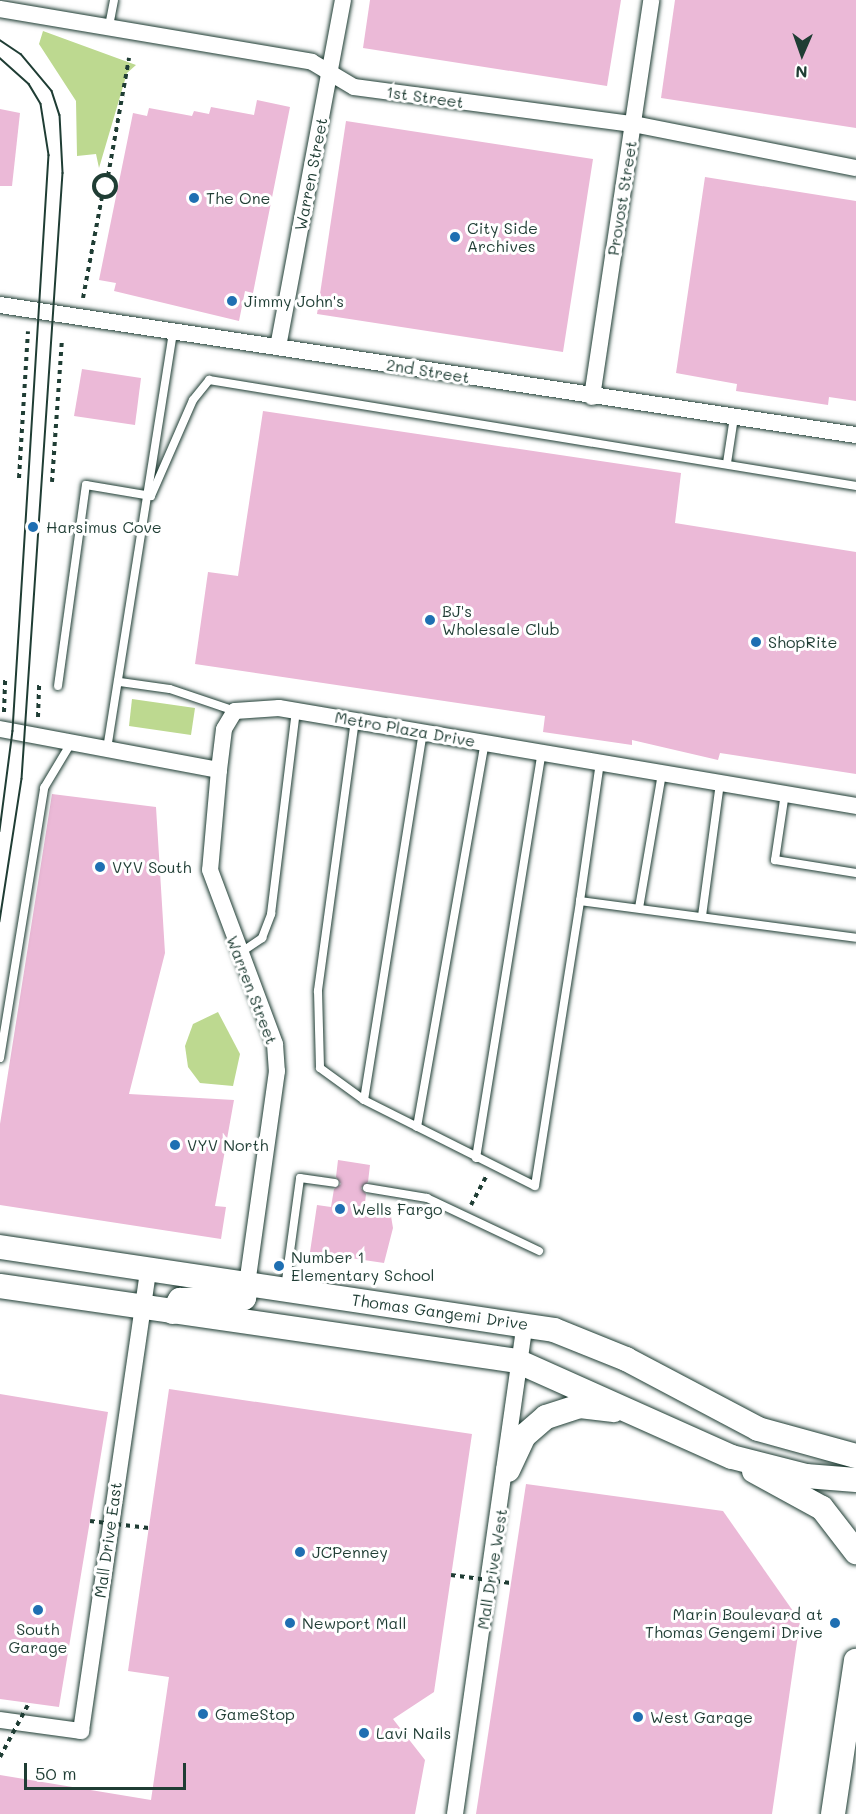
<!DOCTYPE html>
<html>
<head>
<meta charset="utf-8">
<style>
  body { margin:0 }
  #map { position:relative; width:856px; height:1814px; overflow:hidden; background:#fff; font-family:Mali,sans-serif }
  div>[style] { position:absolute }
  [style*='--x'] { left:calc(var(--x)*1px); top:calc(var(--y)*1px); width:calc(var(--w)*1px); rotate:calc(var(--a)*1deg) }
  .green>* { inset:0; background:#bdd990 }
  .building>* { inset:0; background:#ebb9d7 }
  .path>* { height:4px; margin-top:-2px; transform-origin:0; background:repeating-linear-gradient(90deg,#1f3d34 0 4.5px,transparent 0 9px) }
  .path>.ring { margin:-2px; padding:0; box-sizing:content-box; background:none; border:4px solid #1f3d34; border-radius:50% }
  .roads { filter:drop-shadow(0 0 2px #1f3d34) drop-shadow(0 0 2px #1f3d34) }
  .lane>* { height:8px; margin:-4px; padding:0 4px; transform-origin:4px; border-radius:4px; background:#fff }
  .street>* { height:16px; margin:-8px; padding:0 8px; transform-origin:8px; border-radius:8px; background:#fff }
  .secondary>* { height:24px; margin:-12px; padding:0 12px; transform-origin:12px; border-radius:12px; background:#fff }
  .tram>* { height:1.5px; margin:-0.75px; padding:0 0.75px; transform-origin:0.75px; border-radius:0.75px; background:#1f3d34 }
  .path-bridge>* { height:4px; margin-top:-2px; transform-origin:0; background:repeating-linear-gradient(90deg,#1f3d34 0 4.5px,transparent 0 9px) }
  .dots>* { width:16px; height:16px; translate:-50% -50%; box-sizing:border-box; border:3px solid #fff; border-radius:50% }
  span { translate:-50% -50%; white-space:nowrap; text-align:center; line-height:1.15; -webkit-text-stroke:6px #fff; paint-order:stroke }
  .street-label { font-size:16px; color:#1f3d34 }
  .poi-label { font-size:16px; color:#1f3d34 }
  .left { translate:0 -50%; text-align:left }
  .right { translate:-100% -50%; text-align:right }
  .north { position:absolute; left:772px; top:24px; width:60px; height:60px; -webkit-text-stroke:4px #fff; paint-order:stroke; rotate:182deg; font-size:16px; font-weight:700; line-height:24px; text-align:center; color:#1f3d34 }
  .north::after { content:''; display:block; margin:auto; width:21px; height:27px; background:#1f3d34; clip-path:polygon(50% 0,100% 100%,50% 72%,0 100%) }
  .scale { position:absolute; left:24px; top:1763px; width:162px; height:27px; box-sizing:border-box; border:3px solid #1f3d34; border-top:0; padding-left:8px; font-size:18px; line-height:21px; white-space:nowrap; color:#1f3d34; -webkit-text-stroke:4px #fff; paint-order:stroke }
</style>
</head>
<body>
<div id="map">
  <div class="green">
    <i style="clip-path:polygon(43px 31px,136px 65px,127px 73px,99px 168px,96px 154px,77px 156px,76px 101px,39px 44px)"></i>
    <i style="clip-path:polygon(132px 699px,195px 708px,191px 735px,129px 726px)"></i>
    <i style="clip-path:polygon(218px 1012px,240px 1054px,233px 1086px,200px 1083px,188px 1067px,185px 1046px,193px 1024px)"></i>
  </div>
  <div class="building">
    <i style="clip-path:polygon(370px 0,621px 0,607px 86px,363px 48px)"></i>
    <i style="clip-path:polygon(675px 0,856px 0,856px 128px,661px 98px)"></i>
    <i style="clip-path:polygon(257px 100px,290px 107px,253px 293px,245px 291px,239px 321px,114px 291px,116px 283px,99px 280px,133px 113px,147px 116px,149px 108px,192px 116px,194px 111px,209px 114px,211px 107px,254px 115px)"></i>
    <i style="clip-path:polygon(0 109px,20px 113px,12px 186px,0 186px)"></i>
    <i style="clip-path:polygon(346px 121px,593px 159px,563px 352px,317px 314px)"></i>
    <i style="clip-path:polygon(705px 177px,856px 201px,856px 401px,829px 397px,828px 405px,736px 391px,737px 384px,676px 373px)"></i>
    <i style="clip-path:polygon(82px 369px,141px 378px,135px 425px,74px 416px)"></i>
    <i style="clip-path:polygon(263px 411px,681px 473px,675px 523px,856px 552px,856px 774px,720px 753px,718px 760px,632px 740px,632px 745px,543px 732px,545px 716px,195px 664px,208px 572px,238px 576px)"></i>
    <i style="clip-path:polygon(52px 794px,156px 807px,165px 953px,129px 1094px,234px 1100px,215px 1206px,226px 1207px,221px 1239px,0 1205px,0 1124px)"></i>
    <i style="clip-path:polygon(338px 1160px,370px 1165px,368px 1182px,361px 1188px,366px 1194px,364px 1212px,391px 1216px,393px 1228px,384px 1263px,310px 1252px,317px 1205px,331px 1207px,334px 1189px,341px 1184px,336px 1177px)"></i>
    <i style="clip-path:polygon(169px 1389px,472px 1434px,434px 1692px,393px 1719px,425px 1760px,415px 1814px,0 1814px,0 1775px,151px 1800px,169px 1677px,128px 1671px)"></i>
    <i style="clip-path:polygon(0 1394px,108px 1412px,59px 1707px,0 1699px)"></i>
    <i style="clip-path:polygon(526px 1484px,723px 1511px,800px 1621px,772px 1814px,476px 1814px)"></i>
  </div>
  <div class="path">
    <i class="ring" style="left:94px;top:175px;width:18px;height:18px"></i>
    <i style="--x:108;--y:176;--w:120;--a:-79.9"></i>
    <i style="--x:83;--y:298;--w:104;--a:-79.4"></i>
    <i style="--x:19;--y:478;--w:147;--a:-86.5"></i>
    <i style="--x:52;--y:482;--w:144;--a:-86"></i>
    <i style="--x:4;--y:712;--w:32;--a:-88"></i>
    <i style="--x:38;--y:717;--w:33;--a:-88"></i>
    <i style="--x:471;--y:1205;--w:32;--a:-62"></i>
  </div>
  <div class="roads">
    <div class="lane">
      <i style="--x:109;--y:26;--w:26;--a:-79"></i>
      <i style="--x:727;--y:463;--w:47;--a:-81.3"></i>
      <i style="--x:120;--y:682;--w:50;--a:8"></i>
      <i style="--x:170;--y:689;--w:69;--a:18.7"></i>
      <i style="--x:58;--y:686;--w:203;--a:-82.1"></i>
      <i style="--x:86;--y:485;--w:66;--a:9.6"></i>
      <i style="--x:151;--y:496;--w:105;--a:-66.4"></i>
      <i style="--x:193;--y:400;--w:26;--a:-51"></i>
      <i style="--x:209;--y:380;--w:656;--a:9.3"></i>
      <i style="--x:355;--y:720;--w:274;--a:97.8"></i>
      <i style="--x:318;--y:991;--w:77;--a:88.5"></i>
      <i style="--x:320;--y:1068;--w:54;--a:36"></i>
      <i style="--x:364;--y:1100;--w:191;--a:26.7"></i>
      <i style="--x:535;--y:1186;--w:289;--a:-81"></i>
      <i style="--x:580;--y:901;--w:278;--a:7.6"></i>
      <i style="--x:107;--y:749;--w:423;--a:-81"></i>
      <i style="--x:785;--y:793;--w:68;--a:98.5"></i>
      <i style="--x:775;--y:860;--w:82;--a:9.1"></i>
      <i style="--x:580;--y:901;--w:140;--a:-81.8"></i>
      <i style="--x:639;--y:908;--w:137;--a:-80.3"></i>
      <i style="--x:702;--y:916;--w:135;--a:-82.3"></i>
      <i style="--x:240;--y:953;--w:27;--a:-34"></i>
      <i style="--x:262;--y:938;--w:26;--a:-69"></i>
      <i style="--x:271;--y:914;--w:205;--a:-83"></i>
      <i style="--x:0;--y:1058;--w:274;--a:-80.7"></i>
      <i style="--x:44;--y:788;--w:52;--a:-59"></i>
      <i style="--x:364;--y:1100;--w:374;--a:-80.9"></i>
      <i style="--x:417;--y:1127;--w:391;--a:-80"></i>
      <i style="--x:476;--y:1158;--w:411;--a:-80.8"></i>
      <i style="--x:367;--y:1188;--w:61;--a:9.5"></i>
      <i style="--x:427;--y:1198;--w:124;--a:25.3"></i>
      <i style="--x:285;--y:1288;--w:111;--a:-82.2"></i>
      <i style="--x:300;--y:1178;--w:35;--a:8"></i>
    </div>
    <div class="street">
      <i style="--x:0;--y:9;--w:316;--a:9.6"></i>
      <i style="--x:312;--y:62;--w:49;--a:30.8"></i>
      <i style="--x:354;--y:87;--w:281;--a:7.6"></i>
      <i style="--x:633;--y:124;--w:227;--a:11.2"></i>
      <i style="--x:0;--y:305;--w:866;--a:8.64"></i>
      <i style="--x:278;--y:347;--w:353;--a:-79.4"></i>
      <i style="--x:592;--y:397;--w:401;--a:-81.5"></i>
      <i style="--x:0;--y:729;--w:223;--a:10.6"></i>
      <i style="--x:219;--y:770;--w:41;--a:-83"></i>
      <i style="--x:224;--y:729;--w:21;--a:-59"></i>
      <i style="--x:235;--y:711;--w:44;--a:-3.9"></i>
      <i style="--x:279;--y:708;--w:585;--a:9.64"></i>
      <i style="--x:219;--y:770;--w:100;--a:95.1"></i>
      <i style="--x:210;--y:870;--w:186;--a:69.5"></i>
      <i style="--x:275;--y:1044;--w:27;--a:86"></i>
      <i style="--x:277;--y:1071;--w:215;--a:98"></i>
      <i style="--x:0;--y:1720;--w:82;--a:7.7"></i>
      <i style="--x:81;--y:1731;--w:467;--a:-81.7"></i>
      <i style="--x:455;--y:1814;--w:496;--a:-81.9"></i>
    </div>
    <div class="secondary">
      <i style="--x:0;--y:1247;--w:560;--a:8.52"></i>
      <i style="--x:554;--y:1330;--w:78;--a:21.9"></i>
      <i style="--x:626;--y:1359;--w:149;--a:27.9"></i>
      <i style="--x:758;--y:1429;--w:102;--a:15.4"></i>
      <i style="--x:0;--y:1286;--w:522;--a:8.25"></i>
      <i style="--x:517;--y:1361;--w:235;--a:24.1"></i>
      <i style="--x:732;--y:1457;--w:76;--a:14.4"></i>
      <i style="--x:806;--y:1476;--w:50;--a:4.6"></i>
      <i style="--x:173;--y:1312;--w:14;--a:-60"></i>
      <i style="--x:180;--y:1300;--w:64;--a:-1.8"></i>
      <i style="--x:244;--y:1298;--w:14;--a:-78"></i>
      <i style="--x:508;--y:1470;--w:38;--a:-65"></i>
      <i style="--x:524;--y:1436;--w:29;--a:-41"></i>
      <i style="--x:546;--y:1417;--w:36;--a:-18"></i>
      <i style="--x:580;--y:1406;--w:34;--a:7"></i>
      <i style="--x:754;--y:1471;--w:77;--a:28.6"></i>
      <i style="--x:822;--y:1508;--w:56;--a:52.3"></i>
      <i style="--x:833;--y:1814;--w:155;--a:-81.5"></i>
    </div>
  </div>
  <div class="tram">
    <i style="--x:0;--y:40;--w:25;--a:34"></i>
    <i style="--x:21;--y:54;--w:48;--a:50"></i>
    <i style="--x:52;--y:91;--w:25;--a:72"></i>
    <i style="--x:60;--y:115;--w:58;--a:87"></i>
    <i style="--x:63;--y:173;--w:607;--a:93.87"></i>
    <i style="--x:22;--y:779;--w:144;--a:98.8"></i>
    <i style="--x:0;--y:58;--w:39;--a:42"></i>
    <i style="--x:29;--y:84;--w:23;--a:59"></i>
    <i style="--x:41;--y:104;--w:52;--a:81.1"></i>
    <i style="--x:49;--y:155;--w:577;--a:93.58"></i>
    <i style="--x:13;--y:731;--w:101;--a:97.4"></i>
  </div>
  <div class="path-bridge">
    <i style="--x:90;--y:1521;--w:59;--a:6.8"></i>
    <i style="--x:451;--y:1575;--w:60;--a:7.7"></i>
    <i style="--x:0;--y:1757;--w:61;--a:-61.8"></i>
  </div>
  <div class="dots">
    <i style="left:194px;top:198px;background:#1f6fb2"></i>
    <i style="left:455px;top:237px;background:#1f6fb2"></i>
    <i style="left:232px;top:301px;background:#1f6fb2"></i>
    <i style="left:33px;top:527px;background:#1f6fb2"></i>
    <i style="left:430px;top:620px;background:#1f6fb2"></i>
    <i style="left:756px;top:642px;background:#1f6fb2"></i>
    <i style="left:100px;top:867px;background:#1f6fb2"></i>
    <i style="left:175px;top:1145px;background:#1f6fb2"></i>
    <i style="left:340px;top:1209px;background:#1f6fb2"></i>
    <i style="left:279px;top:1266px;background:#1f6fb2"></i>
    <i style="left:300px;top:1552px;background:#1f6fb2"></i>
    <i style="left:38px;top:1610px;background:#1f6fb2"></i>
    <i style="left:290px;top:1623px;background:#1f6fb2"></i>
    <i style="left:835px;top:1623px;background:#1f6fb2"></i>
    <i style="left:203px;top:1714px;background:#1f6fb2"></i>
    <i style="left:638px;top:1717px;background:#1f6fb2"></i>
    <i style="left:364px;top:1733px;background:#1f6fb2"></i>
  </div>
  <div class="street-label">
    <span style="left:425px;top:97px;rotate:8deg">1st Street</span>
    <span style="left:311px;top:174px;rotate:-79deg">Warren Street</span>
    <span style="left:622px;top:198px;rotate:-81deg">Provost Street</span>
    <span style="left:428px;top:371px;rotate:9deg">2nd Street</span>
    <span style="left:405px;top:729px;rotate:10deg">Metro Plaza Drive</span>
    <span style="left:252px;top:990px;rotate:69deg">Warren Street</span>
    <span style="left:440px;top:1312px;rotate:8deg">Thomas Gangemi Drive</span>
    <span style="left:108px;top:1540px;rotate:-82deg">Mall Drive East</span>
    <span style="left:492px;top:1569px;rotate:-81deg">Mall Drive West</span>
  </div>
  <div class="poi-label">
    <span class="left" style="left:206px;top:198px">The One</span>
    <span class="left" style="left:467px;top:237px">City Side<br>Archives</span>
    <span class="left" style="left:244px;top:301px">Jimmy John's</span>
    <span class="left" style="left:46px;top:527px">Harsimus Cove</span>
    <span class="left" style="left:442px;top:620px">BJ's<br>Wholesale Club</span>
    <span class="left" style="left:768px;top:642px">ShopRite</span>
    <span class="left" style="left:112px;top:867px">VYV South</span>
    <span class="left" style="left:187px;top:1145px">VYV North</span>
    <span class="left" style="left:352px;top:1209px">Wells Fargo</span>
    <span class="left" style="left:291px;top:1266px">Number 1<br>Elementary School</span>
    <span class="left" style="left:312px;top:1552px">JCPenney</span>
    <span class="right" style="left:823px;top:1623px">Marin Boulevard at<br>Thomas Gengemi Drive</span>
    <span class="left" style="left:302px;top:1623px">Newport Mall</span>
    <span style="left:38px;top:1638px">South<br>Garage</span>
    <span class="left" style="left:215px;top:1714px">GameStop</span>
    <span class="left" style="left:650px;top:1717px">West Garage</span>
    <span class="left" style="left:376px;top:1733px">Lavi Nails</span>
  </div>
  <div class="north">N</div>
  <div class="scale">50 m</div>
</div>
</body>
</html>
